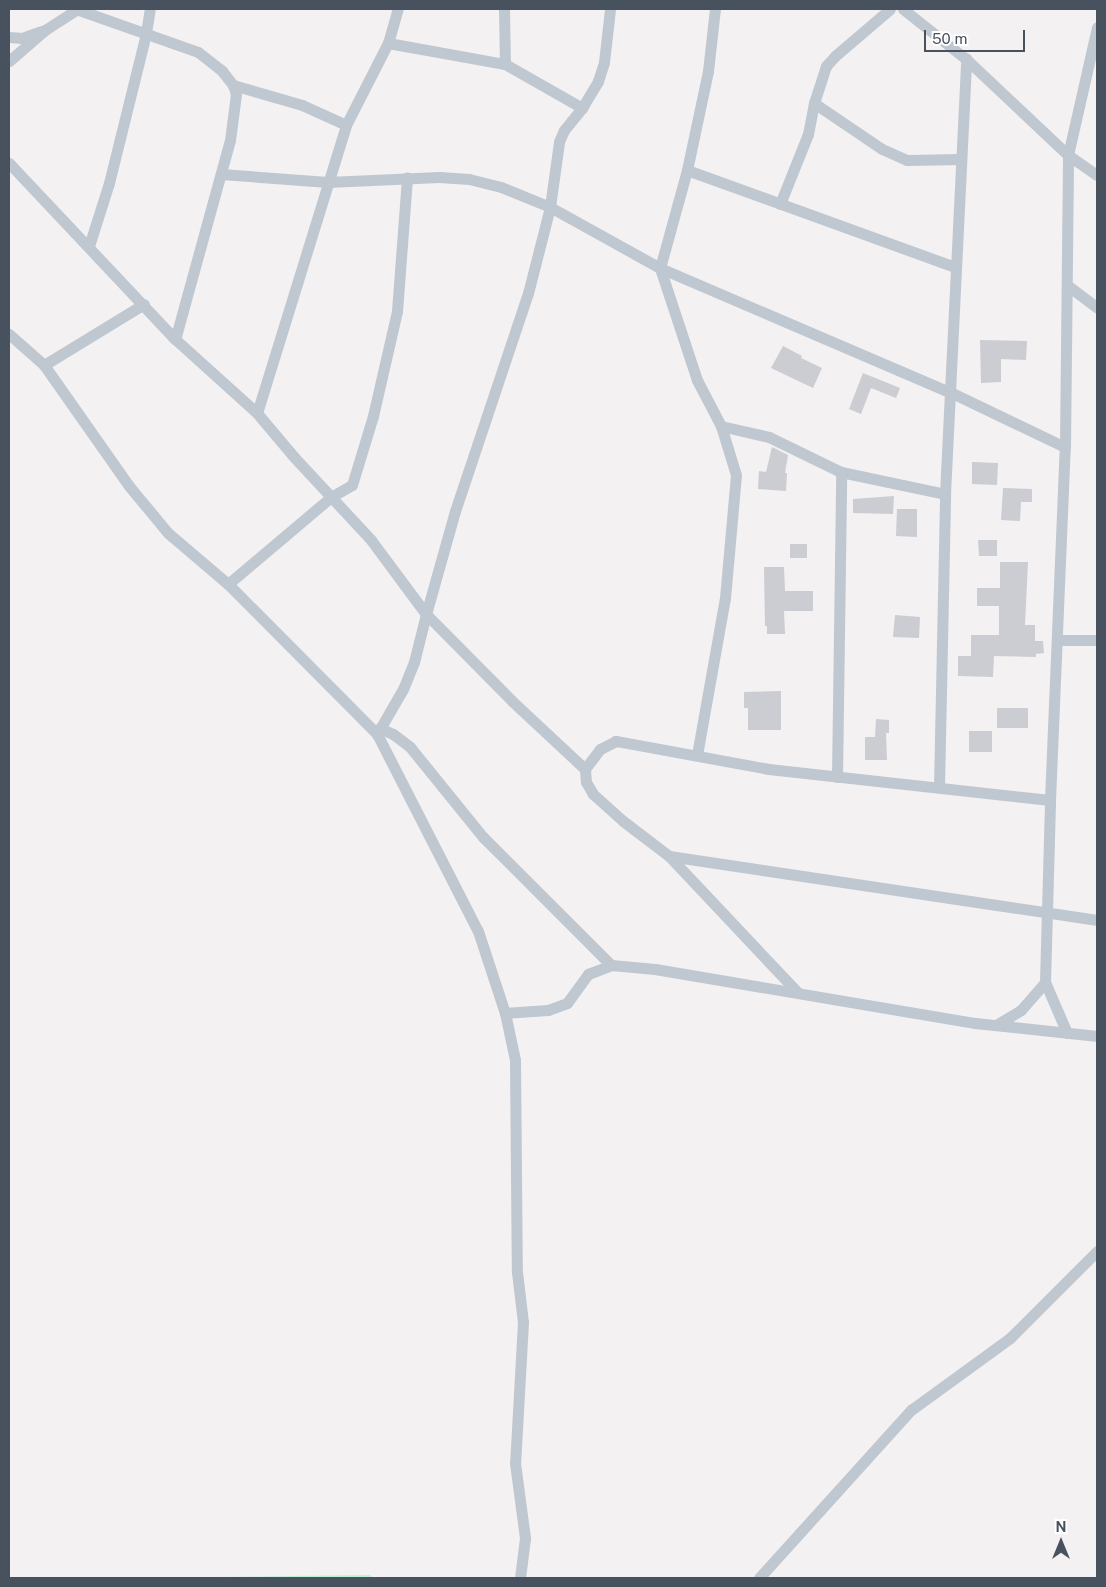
<!DOCTYPE html>
<html>
<head>
<meta charset="utf-8">
<style>
  body { margin:0 }
  #map { position:relative; width:1106px; height:1587px; overflow:hidden; background:#f3f1f1; font-family:"Public Sans",sans-serif }
  div>[style] { position:absolute }
  [style*='--x'] { left:calc(var(--x)*1px); top:calc(var(--y)*1px); width:calc(var(--w)*1px); rotate:calc(var(--a)*1deg) }
  .green>* { inset:0; background:#c0f0d6 }
  .building>* { inset:0; background:#cbcdd3 }
  .minor>* { height:11px; margin:-5.5px; padding:0 5.5px; transform-origin:5.5px; border-radius:5.5px; background:#bfc7d0 }
  span { translate:-50% -50%; white-space:nowrap; text-align:center; line-height:1.15; -webkit-text-stroke:5px #fff; paint-order:stroke }
  .frame { position:absolute; inset:0; border:10px solid #48525f; pointer-events:none }
  .north { position:absolute; left:1036px; top:1517px; width:50px; height:50px; -webkit-text-stroke:4px #fff; paint-order:stroke; rotate:0deg; font-size:14px; font-weight:700; line-height:20px; text-align:center; color:#48525f }
  .north::after { content:''; display:block; margin:auto; width:18px; height:22px; background:#48525f; clip-path:polygon(50% 0,100% 100%,50% 72%,0 100%) }
  .scale { position:absolute; left:924px; top:30px; width:101px; height:22px; box-sizing:border-box; border:2px solid #48525f; border-top:0; padding-left:6px; font-size:15px; line-height:18px; white-space:nowrap; color:#48525f; -webkit-text-stroke:4px #fff; paint-order:stroke }
</style>
</head>
<body>
<div id="map">
  <div class="green">
    <i style="clip-path:polygon(370px 1575px,373px 1578px,212px 1578px,214px 1577px)"></i>
  </div>
  <div class="building">
    <i style="clip-path:polygon(980px 340px,1027px 341px,1026px 360px,1001px 359px,1001px 382px,981px 383px)"></i>
    <i style="clip-path:polygon(783px 346px,802px 356px,801px 358px,822px 368px,813px 388px,771px 368px)"></i>
    <i style="clip-path:polygon(863px 373px,900px 388px,896px 398px,871px 388px,861px 414px,849px 409px)"></i>
    <i style="clip-path:polygon(772px 447px,788px 455px,785px 473px,787px 473px,786px 491px,758px 489px,759px 471px,766px 472px)"></i>
    <i style="clip-path:polygon(972px 462px,998px 463px,997px 485px,972px 484px)"></i>
    <i style="clip-path:polygon(1003px 488px,1032px 489px,1032px 502px,1021px 502px,1020px 521px,1001px 520px)"></i>
    <i style="clip-path:polygon(894px 496px,893px 514px,853px 513px,853px 499px)"></i>
    <i style="clip-path:polygon(897px 509px,917px 509px,917px 537px,896px 536px)"></i>
    <i style="clip-path:polygon(978px 540px,997px 540px,997px 556px,979px 556px)"></i>
    <i style="clip-path:polygon(790px 544px,807px 544px,807px 558px,790px 558px)"></i>
    <i style="clip-path:polygon(1000px 562px,1028px 562px,1025px 625px,1035px 625px,1035px 641px,1043px 641px,1044px 653px,1036px 654px,1036px 657px,994px 656px,993px 677px,958px 676px,958px 656px,971px 656px,971px 635px,999px 635px,999px 606px,977px 606px,977px 588px,1000px 588px)"></i>
    <i style="clip-path:polygon(764px 567px,784px 567px,785px 591px,813px 591px,813px 611px,784px 611px,785px 634px,767px 634px,767px 626px,765px 626px)"></i>
    <i style="clip-path:polygon(895px 615px,920px 617px,919px 638px,893px 637px)"></i>
    <i style="clip-path:polygon(781px 691px,781px 730px,748px 730px,748px 708px,744px 708px,744px 692px)"></i>
    <i style="clip-path:polygon(997px 708px,1028px 708px,1028px 728px,997px 728px)"></i>
    <i style="clip-path:polygon(876px 719px,889px 720px,889px 733px,886px 733px,887px 760px,865px 760px,865px 737px,875px 737px)"></i>
    <i style="clip-path:polygon(969px 731px,992px 731px,992px 752px,969px 752px)"></i>
  </div>
  <div class="minor">
    <i style="--x:76;--y:9;--w:129;--a:19.4"></i>
    <i style="--x:198;--y:52;--w:31;--a:38"></i>
    <i style="--x:222;--y:71;--w:18;--a:52"></i>
    <i style="--x:233;--y:85;--w:9;--a:72"></i>
    <i style="--x:236;--y:94;--w:46;--a:97.4"></i>
    <i style="--x:230;--y:140;--w:206;--a:105.4"></i>
    <i style="--x:504;--y:9;--w:55;--a:89"></i>
    <i style="--x:903;--y:9;--w:80;--a:38.4"></i>
    <i style="--x:966;--y:59;--w:140;--a:43.3"></i>
    <i style="--x:1068;--y:155;--w:35;--a:35"></i>
    <i style="--x:9;--y:37;--w:13;--a:4"></i>
    <i style="--x:22;--y:38;--w:20;--a:-20"></i>
    <i style="--x:388;--y:43;--w:119;--a:10.2"></i>
    <i style="--x:505;--y:64;--w:89;--a:29.7"></i>
    <i style="--x:582;--y:108;--w:28;--a:129"></i>
    <i style="--x:564;--y:130;--w:13;--a:113"></i>
    <i style="--x:559;--y:142;--w:66;--a:97.9"></i>
    <i style="--x:550;--y:207;--w:89;--a:104.3"></i>
    <i style="--x:528;--y:293;--w:230;--a:108.5"></i>
    <i style="--x:455;--y:511;--w:107;--a:105.7"></i>
    <i style="--x:426;--y:614;--w:122;--a:45.3"></i>
    <i style="--x:512;--y:701;--w:100;--a:43"></i>
    <i style="--x:9;--y:61;--w:48;--a:-40.7"></i>
    <i style="--x:45;--y:30;--w:38;--a:-33"></i>
    <i style="--x:233;--y:85;--w:72;--a:16.2"></i>
    <i style="--x:302;--y:105;--w:48;--a:24.4"></i>
    <i style="--x:346;--y:125;--w:92;--a:-62.9"></i>
    <i style="--x:388;--y:43;--w:35;--a:-74"></i>
    <i style="--x:814;--y:103;--w:82;--a:34.1"></i>
    <i style="--x:882;--y:149;--w:27;--a:24"></i>
    <i style="--x:907;--y:160;--w:53;--a:-1.1"></i>
    <i style="--x:582;--y:108;--w:31;--a:-59"></i>
    <i style="--x:598;--y:81;--w:20;--a:-72"></i>
    <i style="--x:604;--y:62;--w:53;--a:-83.5"></i>
    <i style="--x:9;--y:163;--w:242;--a:46.7"></i>
    <i style="--x:175;--y:339;--w:110;--a:42.1"></i>
    <i style="--x:257;--y:413;--w:57;--a:49.9"></i>
    <i style="--x:294;--y:457;--w:113;--a:47.1"></i>
    <i style="--x:371;--y:540;--w:92;--a:53.4"></i>
    <i style="--x:426;--y:614;--w:49;--a:104"></i>
    <i style="--x:414;--y:662;--w:29;--a:112"></i>
    <i style="--x:403;--y:689;--w:52;--a:120"></i>
    <i style="--x:687;--y:170;--w:285;--a:19.9"></i>
    <i style="--x:221;--y:174;--w:107;--a:4.3"></i>
    <i style="--x:328;--y:182;--w:111;--a:-2.6"></i>
    <i style="--x:439;--y:177;--w:30;--a:4"></i>
    <i style="--x:469;--y:179;--w:33;--a:14"></i>
    <i style="--x:501;--y:187;--w:53;--a:22.2"></i>
    <i style="--x:550;--y:207;--w:126;--a:29"></i>
    <i style="--x:660;--y:268;--w:315;--a:23.2"></i>
    <i style="--x:950;--y:392;--w:127;--a:25.6"></i>
    <i style="--x:780;--y:204;--w:75;--a:-68.2"></i>
    <i style="--x:808;--y:134;--w:32;--a:-79"></i>
    <i style="--x:814;--y:103;--w:39;--a:-72"></i>
    <i style="--x:826;--y:66;--w:13;--a:-48"></i>
    <i style="--x:835;--y:56;--w:72;--a:-40.5"></i>
    <i style="--x:89;--y:246;--w:66;--a:-72.4"></i>
    <i style="--x:109;--y:183;--w:154;--a:-76.1"></i>
    <i style="--x:146;--y:33;--w:24;--a:-81"></i>
    <i style="--x:1067;--y:285;--w:38;--a:37"></i>
    <i style="--x:9;--y:334;--w:47;--a:41.5"></i>
    <i style="--x:44;--y:365;--w:148;--a:54.9"></i>
    <i style="--x:129;--y:486;--w:61;--a:50.3"></i>
    <i style="--x:168;--y:533;--w:79;--a:40.4"></i>
    <i style="--x:228;--y:584;--w:211;--a:45.2"></i>
    <i style="--x:377;--y:734;--w:221;--a:62.9"></i>
    <i style="--x:478;--y:931;--w:86;--a:71.8"></i>
    <i style="--x:505;--y:1013;--w:48;--a:78"></i>
    <i style="--x:515;--y:1060;--w:212;--a:89.5"></i>
    <i style="--x:517;--y:1272;--w:50;--a:83.2"></i>
    <i style="--x:523;--y:1322;--w:141;--a:93.2"></i>
    <i style="--x:515;--y:1463;--w:76;--a:82.4"></i>
    <i style="--x:525;--y:1538;--w:40;--a:97.1"></i>
    <i style="--x:44;--y:365;--w:117;--a:-31.4"></i>
    <i style="--x:257;--y:413;--w:301;--a:-72.8"></i>
    <i style="--x:721;--y:426;--w:49;--a:12.9"></i>
    <i style="--x:769;--y:437;--w:80;--a:25.9"></i>
    <i style="--x:841;--y:472;--w:106;--a:11.9"></i>
    <i style="--x:228;--y:584;--w:135;--a:-40.2"></i>
    <i style="--x:331;--y:497;--w:24;--a:-30"></i>
    <i style="--x:352;--y:485;--w:72;--a:-73.1"></i>
    <i style="--x:373;--y:416;--w:108;--a:-77.1"></i>
    <i style="--x:397;--y:311;--w:134;--a:-85.7"></i>
    <i style="--x:1057;--y:640;--w:40;--a:0"></i>
    <i style="--x:380;--y:728;--w:14;--a:25"></i>
    <i style="--x:393;--y:734;--w:21;--a:37"></i>
    <i style="--x:410;--y:747;--w:116;--a:51"></i>
    <i style="--x:483;--y:837;--w:181;--a:45"></i>
    <i style="--x:697;--y:755;--w:159;--a:-79.9"></i>
    <i style="--x:725;--y:598;--w:123;--a:-84.9"></i>
    <i style="--x:736;--y:475;--w:51;--a:-107"></i>
    <i style="--x:721;--y:426;--w:52;--a:-117.6"></i>
    <i style="--x:697;--y:380;--w:118;--a:-108.3"></i>
    <i style="--x:660;--y:268;--w:102;--a:-74.6"></i>
    <i style="--x:687;--y:170;--w:101;--a:-78"></i>
    <i style="--x:708;--y:71;--w:62;--a:-83.6"></i>
    <i style="--x:837;--y:777;--w:305;--a:-89.2"></i>
    <i style="--x:939;--y:787;--w:293;--a:-88.8"></i>
    <i style="--x:945;--y:494;--w:436;--a:-87.2"></i>
    <i style="--x:1050;--y:800;--w:283;--a:-173.7"></i>
    <i style="--x:769;--y:769;--w:156;--a:-169.6"></i>
    <i style="--x:616;--y:741;--w:18;--a:153"></i>
    <i style="--x:600;--y:749;--w:25;--a:127"></i>
    <i style="--x:585;--y:769;--w:13;--a:86"></i>
    <i style="--x:586;--y:782;--w:14;--a:60"></i>
    <i style="--x:593;--y:794;--w:40;--a:42"></i>
    <i style="--x:623;--y:821;--w:58;--a:37.3"></i>
    <i style="--x:669;--y:856;--w:433;--a:8.5"></i>
    <i style="--x:669;--y:856;--w:187;--a:46.7"></i>
    <i style="--x:505;--y:1013;--w:43;--a:-4"></i>
    <i style="--x:548;--y:1010;--w:20;--a:-20"></i>
    <i style="--x:567;--y:1003;--w:36;--a:-54"></i>
    <i style="--x:588;--y:974;--w:25;--a:-21"></i>
    <i style="--x:611;--y:965;--w:44;--a:5.2"></i>
    <i style="--x:655;--y:969;--w:325;--a:9.6"></i>
    <i style="--x:975;--y:1023;--w:123;--a:6.1"></i>
    <i style="--x:996;--y:1025;--w:29;--a:-31"></i>
    <i style="--x:1021;--y:1010;--w:37;--a:-49"></i>
    <i style="--x:1067;--y:1033;--w:56;--a:-113.3"></i>
    <i style="--x:1045;--y:982;--w:182;--a:-88.4"></i>
    <i style="--x:1050;--y:800;--w:353;--a:-87.6"></i>
    <i style="--x:1065;--y:447;--w:292;--a:-89.4"></i>
    <i style="--x:1068;--y:155;--w:131;--a:-77.2"></i>
    <i style="--x:759;--y:1578;--w:227;--a:-47.9"></i>
    <i style="--x:911;--y:1410;--w:122;--a:-36"></i>
    <i style="--x:1010;--y:1338;--w:123;--a:-45"></i>
  </div>
  <div class="frame"></div>
  <div class="north">N</div>
  <div class="scale">50 m</div>
</div>
</body>
</html>
